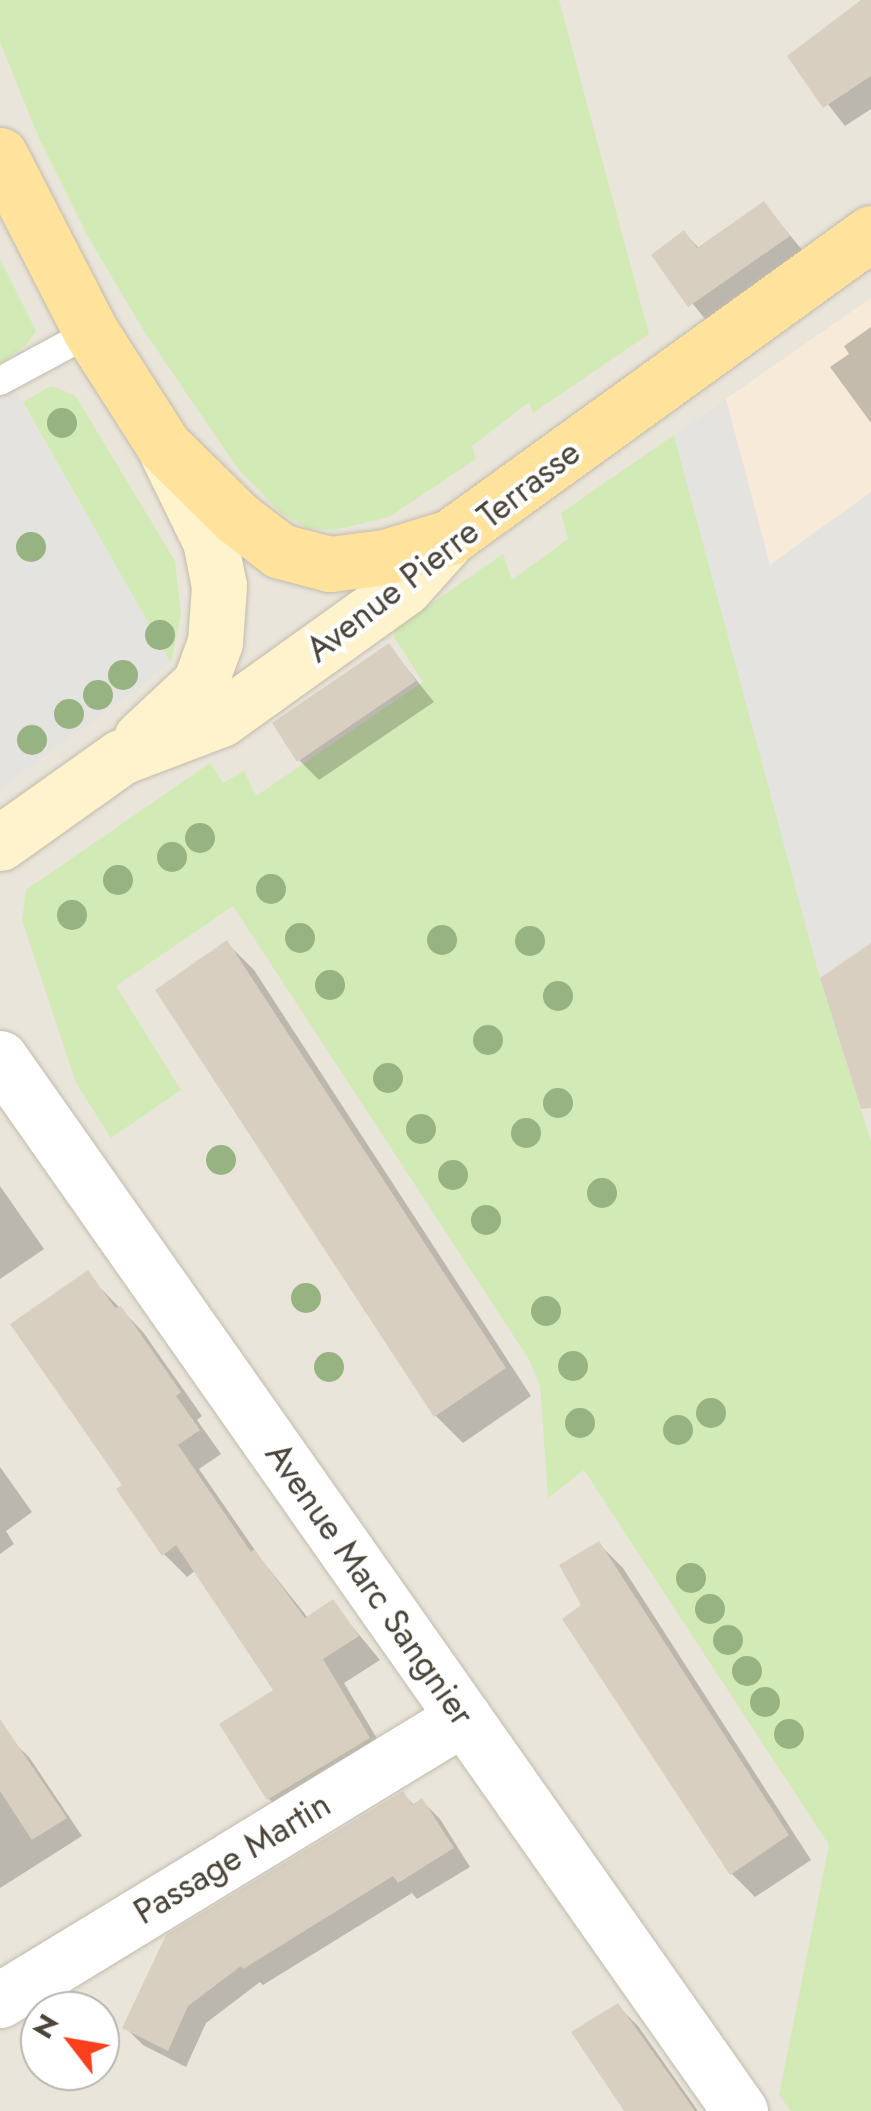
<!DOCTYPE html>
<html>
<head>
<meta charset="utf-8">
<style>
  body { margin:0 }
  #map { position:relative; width:871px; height:2111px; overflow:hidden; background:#f6f3ec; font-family:Jost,sans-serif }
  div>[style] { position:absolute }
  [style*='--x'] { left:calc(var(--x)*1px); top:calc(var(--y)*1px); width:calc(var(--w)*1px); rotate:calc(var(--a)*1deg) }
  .residential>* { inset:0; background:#eae5da }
  .commercial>* { inset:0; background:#f7ead8 }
  .green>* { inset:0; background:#d2eab5 }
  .parking>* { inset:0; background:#e5e3e0 }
  .shadow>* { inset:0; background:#0003 }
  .building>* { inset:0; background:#d8cfc1 }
  .roads { filter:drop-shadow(0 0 2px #c2bbae) drop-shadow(0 0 2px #c2bbae) }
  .lane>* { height:28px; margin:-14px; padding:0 14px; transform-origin:14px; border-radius:14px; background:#fff }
  .street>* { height:55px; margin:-27.5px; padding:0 27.5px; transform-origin:27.5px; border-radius:27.5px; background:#fff }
  .secondary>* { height:55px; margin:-27.5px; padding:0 27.5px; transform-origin:27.5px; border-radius:27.5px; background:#fff3cd }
  .primary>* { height:55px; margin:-27.5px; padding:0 27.5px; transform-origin:27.5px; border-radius:27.5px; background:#ffe39c }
  .trees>* { width:30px; height:30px; margin:-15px; border-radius:50%; background:#97b381 }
  span { translate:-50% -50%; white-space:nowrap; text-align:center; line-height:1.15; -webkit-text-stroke:8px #fff; paint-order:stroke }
  .street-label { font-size:35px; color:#4b4439 }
  .north { position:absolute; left:20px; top:1991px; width:100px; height:100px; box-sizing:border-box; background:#fff; border:2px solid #b7b4b0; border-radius:50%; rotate:301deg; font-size:28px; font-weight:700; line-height:40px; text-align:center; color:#4b4439 }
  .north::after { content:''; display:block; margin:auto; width:35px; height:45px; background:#fc3f1d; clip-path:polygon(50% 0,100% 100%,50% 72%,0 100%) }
</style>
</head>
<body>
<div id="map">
  <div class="residential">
    <i style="clip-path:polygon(evenodd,0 0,871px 0,871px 2111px,0 2111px,0 0,40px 2011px,100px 2011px,100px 2071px,40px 2071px,40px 2011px)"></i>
  </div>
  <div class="commercial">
    <i style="clip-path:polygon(871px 298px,871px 943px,760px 753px,674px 435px)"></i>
  </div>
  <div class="green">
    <i style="clip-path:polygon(0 0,559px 0,649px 334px,533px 413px,529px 402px,472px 446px,476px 459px,389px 517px,335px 530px,307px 528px,281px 513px,238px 469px,142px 328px,86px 233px,39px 138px,0 42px)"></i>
    <i style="clip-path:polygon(0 259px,36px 331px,25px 346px,0 364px)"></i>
    <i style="clip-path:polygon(51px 386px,75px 395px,175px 561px,181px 614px,171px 663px,23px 402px)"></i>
    <i style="clip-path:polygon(674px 435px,820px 978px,871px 1142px,871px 2111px,791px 2111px,779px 2095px,829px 1845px,584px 1470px,548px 1498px,540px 1385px,528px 1358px,233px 906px,116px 986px,181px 1090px,111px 1138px,76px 1083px,22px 920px,26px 890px,210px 763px,223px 783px,244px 771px,256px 796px,423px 682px,394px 637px,396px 628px,503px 554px,512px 580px,568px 539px,561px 513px)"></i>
  </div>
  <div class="parking">
    <i style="clip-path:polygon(0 364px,171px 663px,0 789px)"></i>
    <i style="clip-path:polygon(726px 399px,770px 565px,871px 492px,871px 943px,820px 978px,674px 435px)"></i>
  </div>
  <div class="shadow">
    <i style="clip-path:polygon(865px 0,871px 0,871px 109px,845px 126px,790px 56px)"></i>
    <i style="clip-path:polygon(764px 204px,808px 257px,710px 325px,654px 256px,684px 233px,700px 249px)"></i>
    <i style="clip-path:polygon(871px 327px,871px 423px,830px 367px,849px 354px,844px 346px)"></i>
    <i style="clip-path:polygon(389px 646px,434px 702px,319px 780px,299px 760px)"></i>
    <i style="clip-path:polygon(227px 943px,254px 970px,531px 1396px,463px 1443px,436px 1416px)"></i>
    <i style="clip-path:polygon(0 1186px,44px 1249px,0 1279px)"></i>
    <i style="clip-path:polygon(87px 1274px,143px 1332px,202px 1416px,197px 1420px,221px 1454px,199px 1469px,261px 1559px,308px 1618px,332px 1602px,380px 1660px,344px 1683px,391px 1762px,292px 1822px,269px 1799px,223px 1725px,276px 1691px,196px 1570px,187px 1577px,164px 1554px,126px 1485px)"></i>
    <i style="clip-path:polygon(0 1467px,32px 1512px,6px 1531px,14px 1544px,0 1554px)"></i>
    <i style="clip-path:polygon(599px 1544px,623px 1568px,811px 1860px,755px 1897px,731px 1873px,585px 1606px)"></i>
    <i style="clip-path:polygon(11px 1740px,29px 1757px,82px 1836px,0 1888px,0 1748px)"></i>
    <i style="clip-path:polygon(403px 1794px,415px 1806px,422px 1801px,440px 1819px,470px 1867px,417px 1899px,412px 1893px,263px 1985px,260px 1982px,206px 2023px,186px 2067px,143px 2045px,125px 2027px)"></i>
    <i style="clip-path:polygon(618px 2006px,638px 2026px,698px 2111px,627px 2111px)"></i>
  </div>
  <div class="building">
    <i style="clip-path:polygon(861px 0,871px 0,871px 76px,823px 108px,787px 56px)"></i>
    <i style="clip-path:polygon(764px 201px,790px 236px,688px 307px,651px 255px,684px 230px,697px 248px)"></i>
    <i style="clip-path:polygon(389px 643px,416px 681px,297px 762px,272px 723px)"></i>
    <i style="clip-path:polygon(227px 940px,506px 1368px,434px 1417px,155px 990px)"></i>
    <i style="clip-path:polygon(871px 943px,871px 1108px,861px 1109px,820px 978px)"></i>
    <i style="clip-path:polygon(88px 1270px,115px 1308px,121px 1306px,181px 1392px,176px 1396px,200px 1430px,178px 1445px,251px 1552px,254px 1549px,305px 1618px,333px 1599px,359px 1636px,323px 1659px,370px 1738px,267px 1800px,219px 1724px,273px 1690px,176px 1545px,162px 1556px,116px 1489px,122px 1485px,10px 1324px)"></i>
    <i style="clip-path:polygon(599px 1541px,789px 1835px,730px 1875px,562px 1619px,581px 1605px,559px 1565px)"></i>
    <i style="clip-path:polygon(0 1719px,67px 1818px,32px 1840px,0 1791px)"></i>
    <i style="clip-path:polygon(403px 1791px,412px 1805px,422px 1798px,454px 1848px,398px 1883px,393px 1876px,243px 1969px,241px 1966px,188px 2006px,168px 2051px,122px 2028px,166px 1935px)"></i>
    <i style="clip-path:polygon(618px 2003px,695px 2111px,624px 2111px,571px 2032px)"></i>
  </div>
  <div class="roads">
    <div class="lane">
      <i style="--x:0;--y:381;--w:103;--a:-28.3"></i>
    </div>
    <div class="street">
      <i style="--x:0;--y:1058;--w:1287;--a:54.9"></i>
      <i style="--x:0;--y:2000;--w:543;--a:-31.38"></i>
    </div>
    <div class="secondary">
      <i style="--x:141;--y:738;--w:81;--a:-43"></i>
      <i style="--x:200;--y:683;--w:44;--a:-69.9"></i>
      <i style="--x:215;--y:642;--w:56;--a:-85.9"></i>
      <i style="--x:219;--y:586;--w:46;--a:-101.3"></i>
      <i style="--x:210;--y:541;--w:98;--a:-116"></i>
      <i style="--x:0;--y:843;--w:148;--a:-35.4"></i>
      <i style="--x:121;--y:757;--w:107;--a:-20.8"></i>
      <i style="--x:221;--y:719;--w:225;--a:-35.6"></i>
      <i style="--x:404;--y:588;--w:69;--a:-48"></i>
    </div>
    <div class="primary">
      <i style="--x:0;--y:155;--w:199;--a:62.8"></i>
      <i style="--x:91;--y:332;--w:135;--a:57.4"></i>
      <i style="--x:164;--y:446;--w:103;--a:44.6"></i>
      <i style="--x:237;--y:518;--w:54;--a:37.5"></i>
      <i style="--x:280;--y:551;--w:52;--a:14.6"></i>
      <i style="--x:330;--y:564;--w:55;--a:-7.3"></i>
      <i style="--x:385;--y:557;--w:68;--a:-17.1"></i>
      <i style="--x:450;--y:537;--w:519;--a:-35.83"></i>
    </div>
  </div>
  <div class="trees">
    <i style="left:62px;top:423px"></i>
    <i style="left:31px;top:547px"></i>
    <i style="left:160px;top:635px"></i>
    <i style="left:123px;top:675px"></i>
    <i style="left:98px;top:695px"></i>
    <i style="left:69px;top:714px"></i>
    <i style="left:32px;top:740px"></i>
    <i style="left:200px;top:838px"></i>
    <i style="left:172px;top:857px"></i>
    <i style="left:118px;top:880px"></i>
    <i style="left:271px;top:889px"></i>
    <i style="left:72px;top:915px"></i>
    <i style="left:300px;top:938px"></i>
    <i style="left:442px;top:940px"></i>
    <i style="left:530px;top:941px"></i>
    <i style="left:330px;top:985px"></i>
    <i style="left:558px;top:996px"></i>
    <i style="left:488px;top:1040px"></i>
    <i style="left:388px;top:1078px"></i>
    <i style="left:558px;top:1103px"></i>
    <i style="left:421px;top:1129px"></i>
    <i style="left:526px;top:1133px"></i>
    <i style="left:221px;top:1160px"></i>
    <i style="left:453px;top:1175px"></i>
    <i style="left:602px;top:1193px"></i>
    <i style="left:486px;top:1220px"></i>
    <i style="left:306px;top:1298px"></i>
    <i style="left:546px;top:1311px"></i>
    <i style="left:573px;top:1366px"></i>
    <i style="left:329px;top:1367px"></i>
    <i style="left:711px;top:1413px"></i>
    <i style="left:580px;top:1423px"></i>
    <i style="left:678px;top:1430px"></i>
    <i style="left:691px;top:1578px"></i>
    <i style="left:710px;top:1609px"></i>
    <i style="left:728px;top:1640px"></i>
    <i style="left:747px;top:1671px"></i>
    <i style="left:765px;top:1702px"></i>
    <i style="left:789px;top:1734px"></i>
  </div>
  <div class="street-label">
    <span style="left:443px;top:551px;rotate:-38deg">Avenue Pierre Terrasse</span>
    <span style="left:370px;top:1584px;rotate:55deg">Avenue Marc Sangnier</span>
    <span style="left:232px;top:1858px;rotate:-31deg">Passage Martin</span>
  </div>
  <div class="north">N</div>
</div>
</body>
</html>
